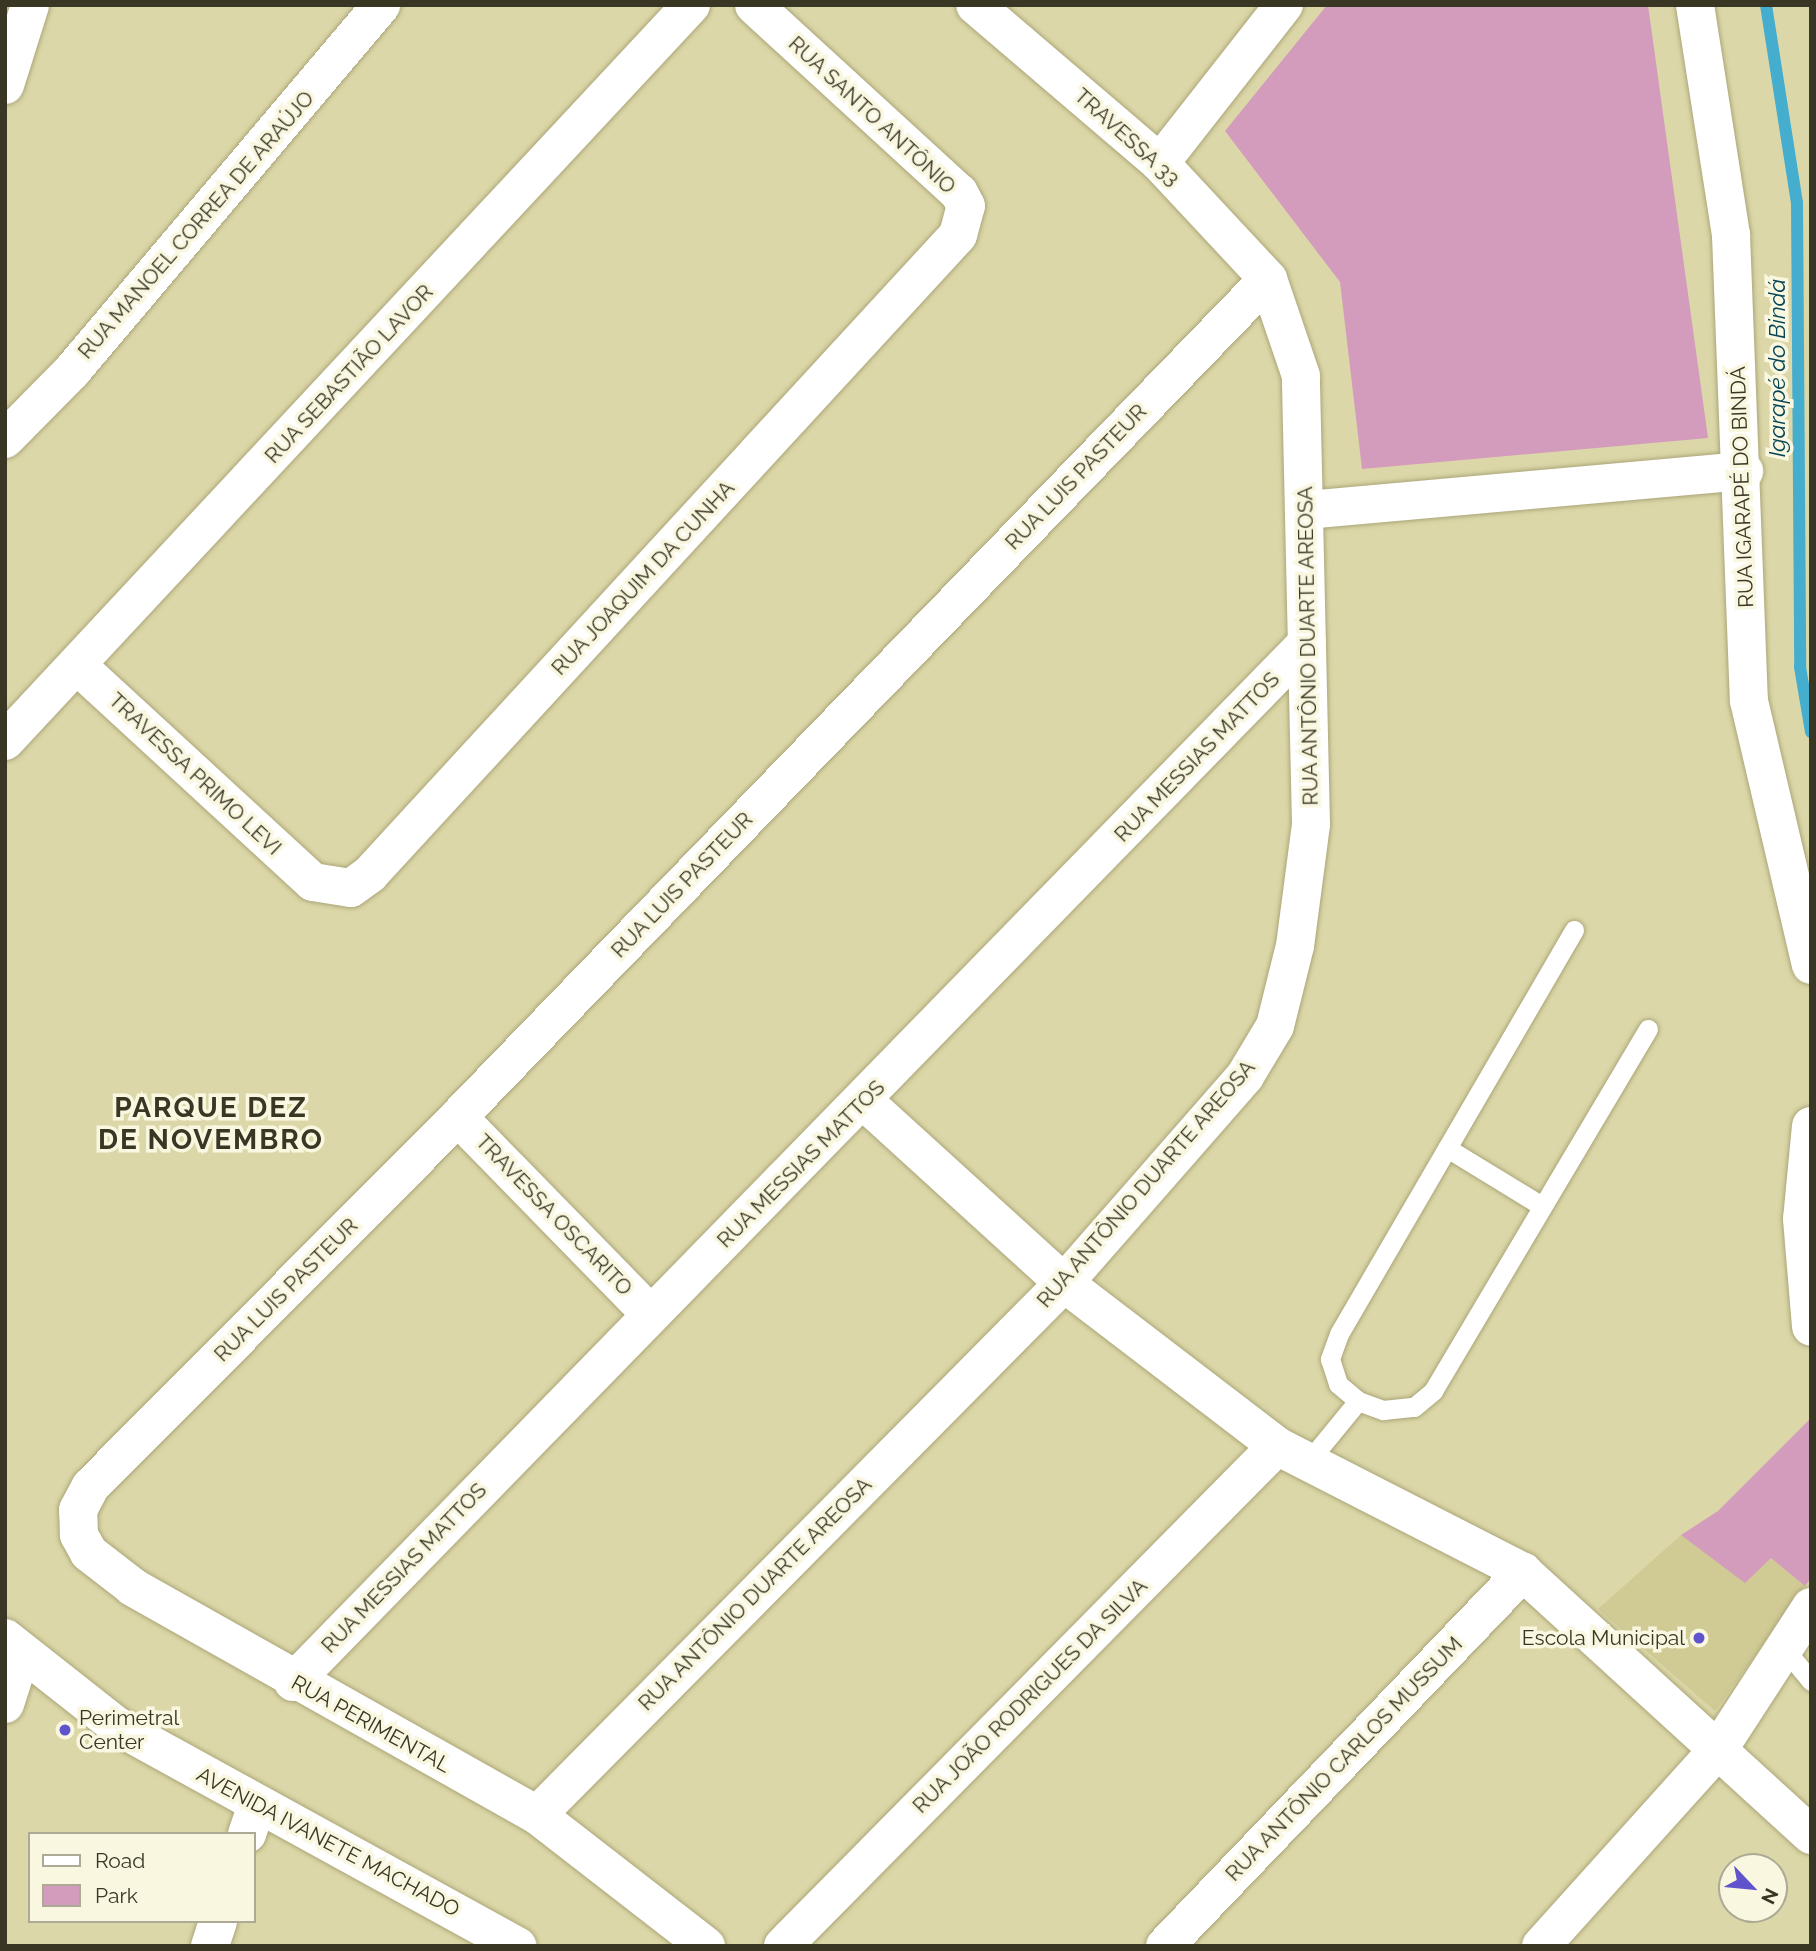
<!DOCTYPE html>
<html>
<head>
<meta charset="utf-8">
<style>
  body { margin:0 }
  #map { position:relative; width:1816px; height:1951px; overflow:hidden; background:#dcd7a8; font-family:Raleway,sans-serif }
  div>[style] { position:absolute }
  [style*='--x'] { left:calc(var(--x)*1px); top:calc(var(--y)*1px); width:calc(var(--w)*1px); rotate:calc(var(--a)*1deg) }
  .built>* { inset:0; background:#d0ca95 }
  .green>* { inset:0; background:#d39bbc }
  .stream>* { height:12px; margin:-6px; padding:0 6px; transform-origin:6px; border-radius:6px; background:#45adce }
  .roads { filter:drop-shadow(0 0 2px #aba679) drop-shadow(0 0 2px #aba679) }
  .lane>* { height:19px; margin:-9.5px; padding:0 9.5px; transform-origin:9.5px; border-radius:9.5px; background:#fff }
  .street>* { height:38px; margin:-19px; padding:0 19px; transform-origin:19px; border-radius:19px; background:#fff }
  .secondary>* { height:38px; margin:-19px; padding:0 19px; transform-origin:19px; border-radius:19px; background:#fff }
  .dots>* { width:19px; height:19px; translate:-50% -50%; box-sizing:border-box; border:4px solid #f9f7e0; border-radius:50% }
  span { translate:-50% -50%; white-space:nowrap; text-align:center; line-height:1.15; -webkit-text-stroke:7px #f9f7e0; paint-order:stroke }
  .street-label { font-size:21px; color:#393724 }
  .poi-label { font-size:21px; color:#393724 }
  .right { translate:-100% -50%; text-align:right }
  .left { translate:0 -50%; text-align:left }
  .water-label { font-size:23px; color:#064557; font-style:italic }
  .district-label { font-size:28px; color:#393724; font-weight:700; letter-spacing:2px }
  .frame { position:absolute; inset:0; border:7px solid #393724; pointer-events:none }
  .legend { position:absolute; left:28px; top:1832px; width:228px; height:91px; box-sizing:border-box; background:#f9f7e0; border:2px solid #acaa95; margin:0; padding:9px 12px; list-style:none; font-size:21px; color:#393724 }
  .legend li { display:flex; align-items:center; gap:14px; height:35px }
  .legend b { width:35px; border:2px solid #acaa95 }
  .north { position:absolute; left:1718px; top:1853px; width:70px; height:70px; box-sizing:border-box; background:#f9f7e0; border:2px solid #acaa95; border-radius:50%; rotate:116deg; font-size:19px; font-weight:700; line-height:28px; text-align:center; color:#393724 }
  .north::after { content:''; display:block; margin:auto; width:24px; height:32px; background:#6054cd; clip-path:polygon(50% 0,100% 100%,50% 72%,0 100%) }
</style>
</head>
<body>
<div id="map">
  <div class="built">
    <i style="clip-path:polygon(1681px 1535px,1745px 1582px,1771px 1558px,1805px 1586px,1715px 1711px,1598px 1609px)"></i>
  </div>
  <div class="green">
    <i style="clip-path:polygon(1327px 5px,1648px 5px,1708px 438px,1362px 469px,1340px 282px,1225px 131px)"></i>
    <i style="clip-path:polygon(1811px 1418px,1811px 1578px,1805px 1586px,1771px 1558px,1745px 1583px,1681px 1535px,1718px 1511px)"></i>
  </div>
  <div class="stream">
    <i style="--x:1766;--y:5;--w:200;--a:81.1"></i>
    <i style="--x:1797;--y:203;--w:464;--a:89.6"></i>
    <i style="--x:1800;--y:667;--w:66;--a:80.4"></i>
  </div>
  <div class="roads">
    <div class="lane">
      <i style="--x:1574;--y:930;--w:467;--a:120.2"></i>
      <i style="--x:1339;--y:1334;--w:27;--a:110"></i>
      <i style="--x:1330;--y:1359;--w:26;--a:72"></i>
      <i style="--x:1338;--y:1384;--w:26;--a:40"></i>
      <i style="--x:1358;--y:1401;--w:27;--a:20"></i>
      <i style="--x:1383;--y:1410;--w:31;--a:-6"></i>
      <i style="--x:1414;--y:1407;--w:25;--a:-40"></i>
      <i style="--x:1433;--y:1391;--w:421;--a:-59.3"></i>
      <i style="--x:1447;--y:1148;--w:111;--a:31.4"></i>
      <i style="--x:1308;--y:1462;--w:79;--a:-50.7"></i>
      <i style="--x:1784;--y:1648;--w:43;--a:50.7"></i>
    </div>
    <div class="street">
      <i style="--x:1695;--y:5;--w:233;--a:81.1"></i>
      <i style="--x:1731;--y:235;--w:466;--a:87.8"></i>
      <i style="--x:1749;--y:701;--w:271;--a:76.8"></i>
      <i style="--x:5;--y:85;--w:84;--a:-72.6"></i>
      <i style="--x:1160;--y:163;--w:201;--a:-51.9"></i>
      <i style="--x:5;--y:439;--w:95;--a:-45.4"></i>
      <i style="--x:72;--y:371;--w:479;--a:-49.8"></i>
      <i style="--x:1307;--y:510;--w:439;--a:-5.1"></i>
      <i style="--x:78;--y:666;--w:319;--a:42.6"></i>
      <i style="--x:313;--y:882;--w:38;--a:9"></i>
      <i style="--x:351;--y:888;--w:24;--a:-36"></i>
      <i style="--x:370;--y:874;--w:868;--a:-47.38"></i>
      <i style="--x:958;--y:235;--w:30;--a:-75"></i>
      <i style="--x:966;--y:206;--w:15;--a:-118"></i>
      <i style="--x:959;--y:193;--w:278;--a:-137.5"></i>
      <i style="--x:5;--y:741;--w:1006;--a:-47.01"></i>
      <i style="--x:865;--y:1102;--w:269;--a:42.3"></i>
      <i style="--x:1064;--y:1283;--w:268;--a:37.4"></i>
      <i style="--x:1277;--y:1446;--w:276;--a:27.1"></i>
      <i style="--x:1523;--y:1572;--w:390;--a:42.4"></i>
      <i style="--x:458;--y:1117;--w:275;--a:45.7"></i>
      <i style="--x:1811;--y:1126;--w:93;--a:95.5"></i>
      <i style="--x:1802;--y:1219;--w:108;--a:85.2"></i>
      <i style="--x:293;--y:1682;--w:1452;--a:-45.7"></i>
      <i style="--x:5;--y:1704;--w:52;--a:-72.3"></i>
      <i style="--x:537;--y:1815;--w:749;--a:-45.27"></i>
      <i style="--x:1064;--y:1283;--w:275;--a:-48.8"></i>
      <i style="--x:1245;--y:1076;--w:58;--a:-59"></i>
      <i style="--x:1275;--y:1026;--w:82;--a:-76"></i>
      <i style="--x:1295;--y:946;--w:123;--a:-82.5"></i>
      <i style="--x:1311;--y:824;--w:448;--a:-91.3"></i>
      <i style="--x:1301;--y:376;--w:102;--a:-108.8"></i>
      <i style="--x:1268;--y:279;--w:158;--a:-133"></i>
      <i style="--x:1160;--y:163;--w:243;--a:-139.5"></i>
      <i style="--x:247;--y:1834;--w:31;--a:-71"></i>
      <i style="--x:210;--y:1946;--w:26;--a:-72"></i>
      <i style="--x:706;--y:1946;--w:214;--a:-142.2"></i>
      <i style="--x:537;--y:1815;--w:464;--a:-150.6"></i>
      <i style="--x:133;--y:1587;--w:56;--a:-142.3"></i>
      <i style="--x:89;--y:1553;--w:21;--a:-119"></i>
      <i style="--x:79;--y:1535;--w:25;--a:-92"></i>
      <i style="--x:78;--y:1510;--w:27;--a:-62"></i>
      <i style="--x:91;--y:1486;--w:520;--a:-45.16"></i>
      <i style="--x:458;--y:1117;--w:1165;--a:-45.97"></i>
      <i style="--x:783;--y:1946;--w:703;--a:-45.35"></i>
      <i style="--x:1165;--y:1946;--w:518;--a:-46.25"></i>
    </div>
    <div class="secondary">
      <i style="--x:5;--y:1638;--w:142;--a:38.2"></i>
      <i style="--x:117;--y:1726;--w:457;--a:28.8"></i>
      <i style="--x:1541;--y:1946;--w:268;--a:-48"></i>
      <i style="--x:1720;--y:1747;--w:167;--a:-57"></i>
    </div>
  </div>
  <div class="dots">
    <i style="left:1699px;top:1638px;background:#6054cd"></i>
    <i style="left:65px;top:1730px;background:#6054cd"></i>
  </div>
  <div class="street-label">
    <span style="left:872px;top:115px;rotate:43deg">RUA SANTO ANTÔNIO</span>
    <span style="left:1127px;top:137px;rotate:42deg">TRAVESSA 33</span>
    <span style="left:196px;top:225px;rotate:-49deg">RUA MANOEL CORREA DE ARAÚJO</span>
    <span style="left:349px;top:374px;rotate:-47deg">RUA SEBASTIÃO LAVOR</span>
    <span style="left:1076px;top:477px;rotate:-46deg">RUA LUIS PASTEUR</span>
    <span style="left:1742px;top:487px;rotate:-92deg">RUA IGARAPÉ DO BINDÁ</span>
    <span style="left:643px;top:578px;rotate:-47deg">RUA JOAQUIM DA CUNHA</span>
    <span style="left:1308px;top:646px;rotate:-91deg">RUA ANTÔNIO DUARTE AREOSA</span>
    <span style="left:1197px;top:757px;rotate:-46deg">RUA MESSIAS MATTOS</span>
    <span style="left:195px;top:774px;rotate:43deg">TRAVESSA PRIMO LEVI</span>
    <span style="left:682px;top:885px;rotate:-46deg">RUA LUIS PASTEUR</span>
    <span style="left:801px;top:1164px;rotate:-45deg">RUA MESSIAS MATTOS</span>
    <span style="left:1146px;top:1184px;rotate:-49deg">RUA ANTÔNIO DUARTE AREOSA</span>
    <span style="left:554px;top:1215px;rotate:46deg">TRAVESSA OSCARITO</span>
    <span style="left:286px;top:1290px;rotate:-45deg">RUA LUIS PASTEUR</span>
    <span style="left:404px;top:1568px;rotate:-46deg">RUA MESSIAS MATTOS</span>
    <span style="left:755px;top:1594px;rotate:-45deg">RUA ANTÔNIO DUARTE AREOSA</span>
    <span style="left:1030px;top:1696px;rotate:-45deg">RUA JOÃO RODRIGUES DA SILVA</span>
    <span style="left:371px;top:1724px;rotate:29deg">RUA PERIMENTAL</span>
    <span style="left:1344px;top:1759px;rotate:-46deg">RUA ANTÔNIO CARLOS MUSSUM</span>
    <span style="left:328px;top:1842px;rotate:28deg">AVENIDA IVANETE MACHADO</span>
  </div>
  <div class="poi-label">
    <span class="right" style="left:1685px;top:1638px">Escola Municipal</span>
    <span class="left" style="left:79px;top:1730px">Perimetral<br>Center</span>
  </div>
  <div class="water-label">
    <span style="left:1777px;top:368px;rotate:-90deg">Igarapé do Bindá</span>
  </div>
  <div class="district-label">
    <span style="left:211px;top:1124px">PARQUE DEZ<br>DE NOVEMBRO</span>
  </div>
  <div class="frame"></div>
  <ul class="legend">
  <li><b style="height:9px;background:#fff"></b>Road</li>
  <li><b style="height:19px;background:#d39bbc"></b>Park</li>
  </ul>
  <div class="north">N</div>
</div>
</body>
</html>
